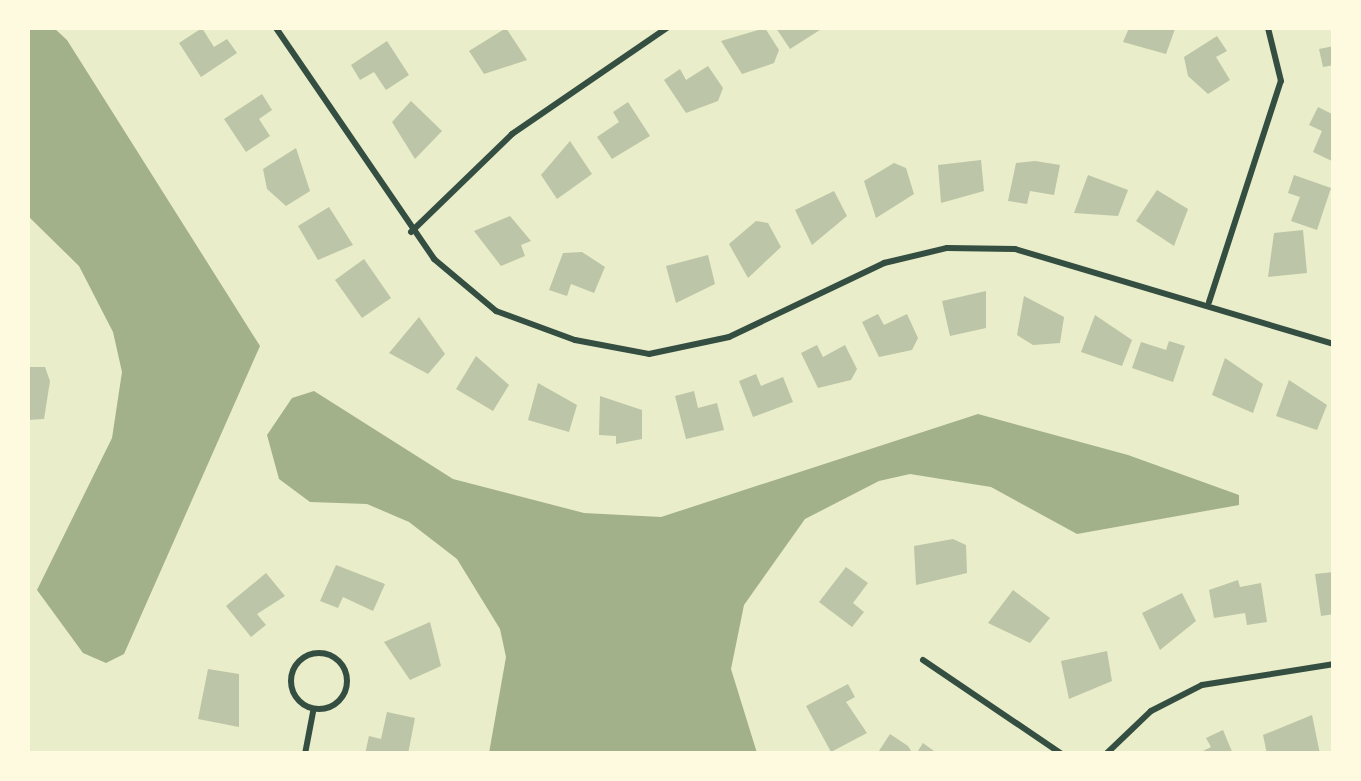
<!DOCTYPE html>
<html>
<head>
<meta charset="utf-8">
<style>
  body { margin:0 }
  #map { position:relative; width:1361px; height:781px; overflow:hidden; background:#e9edc9; font-family:"Exo 2",sans-serif }
  div>[style] { position:absolute }
  [style*='--x'] { left:calc(var(--x)*1px); top:calc(var(--y)*1px); width:calc(var(--w)*1px); rotate:calc(var(--a)*1deg) }
  .water>* { inset:0; background:#a3b18a }
  .building>* { inset:0; background:#bcc5a7 }
  .minor>* { height:6px; margin:-3px; padding:0 3px; transform-origin:3px; border-radius:3px; background:#344e41 }
  .minor>.ring { margin:-3px; padding:0; box-sizing:content-box; background:none; border:6px solid #344e41; border-radius:50% }
  span { translate:-50% -50%; white-space:nowrap; text-align:center; line-height:1.15; -webkit-text-stroke:8px #fefae0; paint-order:stroke }
  .frame { position:absolute; inset:0; border:30px solid #fefae0; pointer-events:none }
</style>
</head>
<body>
<div id="map">
  <div class="water">
    <i style="clip-path:polygon(28px 28px,54px 28px,67px 40px,260px 346px,124px 654px,106px 663px,83px 653px,37px 590px,112px 438px,122px 372px,113px 332px,79px 266px,28px 216px)"></i>
    <i style="clip-path:polygon(314px 391px,453px 479px,584px 513px,661px 517px,978px 414px,1128px 455px,1239px 495px,1239px 505px,1077px 534px,991px 487px,910px 474px,879px 481px,805px 519px,744px 605px,731px 669px,757px 753px,489px 753px,506px 657px,500px 629px,457px 559px,409px 522px,367px 504px,310px 502px,279px 479px,267px 435px,292px 398px)"></i>
  </div>
  <div class="building">
    <i style="clip-path:polygon(202px 28px,214px 47px,227px 39px,237px 53px,201px 77px,179px 43px)"></i>
    <i style="clip-path:polygon(506px 28px,527px 60px,484px 74px,469px 51px)"></i>
    <i style="clip-path:polygon(765px 28px,779px 50px,774px 63px,742px 74px,721px 41px)"></i>
    <i style="clip-path:polygon(776px 28px,823px 28px,790px 49px)"></i>
    <i style="clip-path:polygon(1129px 28px,1171px 28px,1175px 29px,1166px 54px,1123px 42px)"></i>
    <i style="clip-path:polygon(1217px 36px,1227px 51px,1216px 57px,1230px 80px,1208px 94px,1188px 76px,1184px 57px)"></i>
    <i style="clip-path:polygon(387px 41px,409px 75px,386px 90px,374px 72px,360px 80px,351px 65px)"></i>
    <i style="clip-path:polygon(1334px 46px,1334px 65px,1323px 67px,1319px 49px)"></i>
    <i style="clip-path:polygon(708px 66px,723px 88px,718px 101px,686px 113px,664px 80px,680px 69px,686px 80px)"></i>
    <i style="clip-path:polygon(262px 94px,272px 110px,259px 119px,270px 136px,246px 152px,224px 119px)"></i>
    <i style="clip-path:polygon(411px 101px,442px 131px,415px 159px,392px 122px)"></i>
    <i style="clip-path:polygon(628px 102px,650px 136px,612px 159px,597px 137px,619px 122px,613px 112px)"></i>
    <i style="clip-path:polygon(1318px 107px,1334px 115px,1334px 162px,1313px 152px,1322px 131px,1309px 125px)"></i>
    <i style="clip-path:polygon(570px 141px,592px 174px,557px 199px,541px 175px)"></i>
    <i style="clip-path:polygon(296px 148px,310px 191px,286px 206px,267px 189px,263px 169px)"></i>
    <i style="clip-path:polygon(981px 160px,984px 191px,941px 203px,938px 165px)"></i>
    <i style="clip-path:polygon(1035px 161px,1060px 165px,1054px 195px,1030px 191px,1027px 204px,1008px 201px,1016px 163px)"></i>
    <i style="clip-path:polygon(894px 163px,906px 168px,914px 194px,876px 218px,864px 181px)"></i>
    <i style="clip-path:polygon(1088px 175px,1128px 190px,1118px 216px,1074px 213px)"></i>
    <i style="clip-path:polygon(1294px 175px,1331px 188px,1317px 230px,1291px 221px,1300px 197px,1288px 193px)"></i>
    <i style="clip-path:polygon(1157px 190px,1188px 209px,1174px 246px,1136px 221px)"></i>
    <i style="clip-path:polygon(834px 191px,847px 216px,812px 245px,795px 210px)"></i>
    <i style="clip-path:polygon(329px 207px,353px 245px,318px 260px,298px 226px)"></i>
    <i style="clip-path:polygon(510px 216px,531px 241px,521px 245px,525px 256px,501px 266px,474px 231px)"></i>
    <i style="clip-path:polygon(756px 221px,768px 223px,781px 247px,748px 278px,729px 244px)"></i>
    <i style="clip-path:polygon(1303px 230px,1307px 273px,1268px 277px,1274px 233px)"></i>
    <i style="clip-path:polygon(582px 252px,605px 267px,594px 293px,571px 284px,567px 296px,549px 290px,563px 253px)"></i>
    <i style="clip-path:polygon(708px 255px,715px 284px,676px 303px,666px 266px)"></i>
    <i style="clip-path:polygon(364px 259px,391px 298px,362px 318px,335px 280px)"></i>
    <i style="clip-path:polygon(986px 291px,986px 328px,950px 336px,942px 301px)"></i>
    <i style="clip-path:polygon(1024px 296px,1064px 317px,1060px 343px,1033px 345px,1017px 335px)"></i>
    <i style="clip-path:polygon(878px 314px,884px 325px,907px 314px,918px 338px,912px 350px,879px 357px,862px 322px)"></i>
    <i style="clip-path:polygon(1095px 315px,1132px 340px,1122px 366px,1081px 352px)"></i>
    <i style="clip-path:polygon(419px 317px,445px 354px,428px 374px,389px 353px)"></i>
    <i style="clip-path:polygon(1169px 341px,1185px 346px,1173px 382px,1132px 368px,1141px 342px,1166px 350px)"></i>
    <i style="clip-path:polygon(817px 345px,823px 357px,845px 345px,857px 369px,851px 380px,818px 388px,801px 353px)"></i>
    <i style="clip-path:polygon(476px 356px,509px 385px,493px 411px,456px 389px)"></i>
    <i style="clip-path:polygon(1225px 358px,1263px 384px,1253px 413px,1212px 395px)"></i>
    <i style="clip-path:polygon(28px 367px,45px 367px,50px 381px,44px 419px,28px 420px)"></i>
    <i style="clip-path:polygon(756px 374px,761px 386px,783px 377px,793px 402px,753px 417px,739px 381px)"></i>
    <i style="clip-path:polygon(1289px 380px,1327px 405px,1317px 430px,1276px 416px)"></i>
    <i style="clip-path:polygon(538px 383px,577px 405px,569px 432px,528px 420px)"></i>
    <i style="clip-path:polygon(694px 391px,698px 408px,717px 403px,724px 430px,686px 439px,675px 396px)"></i>
    <i style="clip-path:polygon(600px 396px,642px 410px,642px 439px,616px 444px,616px 436px,599px 435px)"></i>
    <i style="clip-path:polygon(953px 539px,966px 545px,967px 573px,916px 585px,914px 546px)"></i>
    <i style="clip-path:polygon(336px 565px,385px 584px,373px 611px,343px 597px,338px 608px,320px 601px)"></i>
    <i style="clip-path:polygon(846px 567px,868px 583px,853px 603px,864px 612px,852px 627px,819px 602px)"></i>
    <i style="clip-path:polygon(1334px 572px,1334px 614px,1321px 616px,1315px 574px)"></i>
    <i style="clip-path:polygon(266px 573px,285px 596px,257px 614px,266px 625px,251px 637px,226px 606px)"></i>
    <i style="clip-path:polygon(1238px 580px,1240px 587px,1261px 583px,1267px 622px,1247px 625px,1245px 613px,1214px 618px,1209px 590px)"></i>
    <i style="clip-path:polygon(1013px 590px,1050px 618px,1030px 643px,988px 623px)"></i>
    <i style="clip-path:polygon(1182px 593px,1196px 621px,1160px 650px,1142px 613px)"></i>
    <i style="clip-path:polygon(430px 622px,441px 666px,410px 680px,384px 642px)"></i>
    <i style="clip-path:polygon(1107px 651px,1112px 681px,1069px 699px,1061px 661px)"></i>
    <i style="clip-path:polygon(208px 669px,239px 674px,239px 727px,198px 719px)"></i>
    <i style="clip-path:polygon(848px 684px,855px 697px,846px 702px,867px 733px,831px 752px,806px 706px)"></i>
    <i style="clip-path:polygon(387px 712px,415px 718px,408px 754px,365px 754px,369px 736px,381px 739px)"></i>
    <i style="clip-path:polygon(1312px 715px,1320px 754px,1267px 754px,1263px 735px)"></i>
    <i style="clip-path:polygon(1223px 730px,1233px 754px,1197px 754px,1211px 747px,1206px 738px)"></i>
    <i style="clip-path:polygon(890px 734px,908px 746px,913px 754px,877px 754px)"></i>
    <i style="clip-path:polygon(923px 743px,938px 754px,916px 754px)"></i>
  </div>
  <div class="minor">
    <i style="--x:276;--y:28;--w:280;--a:55.6"></i>
    <i style="--x:434;--y:259;--w:81;--a:40"></i>
    <i style="--x:496;--y:311;--w:84;--a:20.2"></i>
    <i style="--x:575;--y:340;--w:75;--a:10.7"></i>
    <i style="--x:649;--y:354;--w:82;--a:-12"></i>
    <i style="--x:729;--y:337;--w:172;--a:-25.5"></i>
    <i style="--x:884;--y:263;--w:65;--a:-13.4"></i>
    <i style="--x:947;--y:248;--w:68;--a:0.8"></i>
    <i style="--x:1015;--y:249;--w:333;--a:16.6"></i>
    <i style="--x:411;--y:232;--w:141;--a:-44.1"></i>
    <i style="--x:512;--y:134;--w:188;--a:-34.4"></i>
    <i style="--x:1209;--y:302;--w:232;--a:-72"></i>
    <i style="--x:1281;--y:81;--w:55;--a:-103.8"></i>
    <i class="ring" style="left:291px;top:653px;width:50px;height:50px"></i>
    <i style="--x:923;--y:660;--w:168;--a:34.1"></i>
    <i style="--x:305;--y:754;--w:43;--a:-79.2"></i>
    <i style="--x:1106;--y:754;--w:62;--a:-43.7"></i>
    <i style="--x:1151;--y:711;--w:57;--a:-27"></i>
    <i style="--x:1202;--y:685;--w:134;--a:-9"></i>
  </div>
  <div class="frame"></div>
</div>
</body>
</html>
